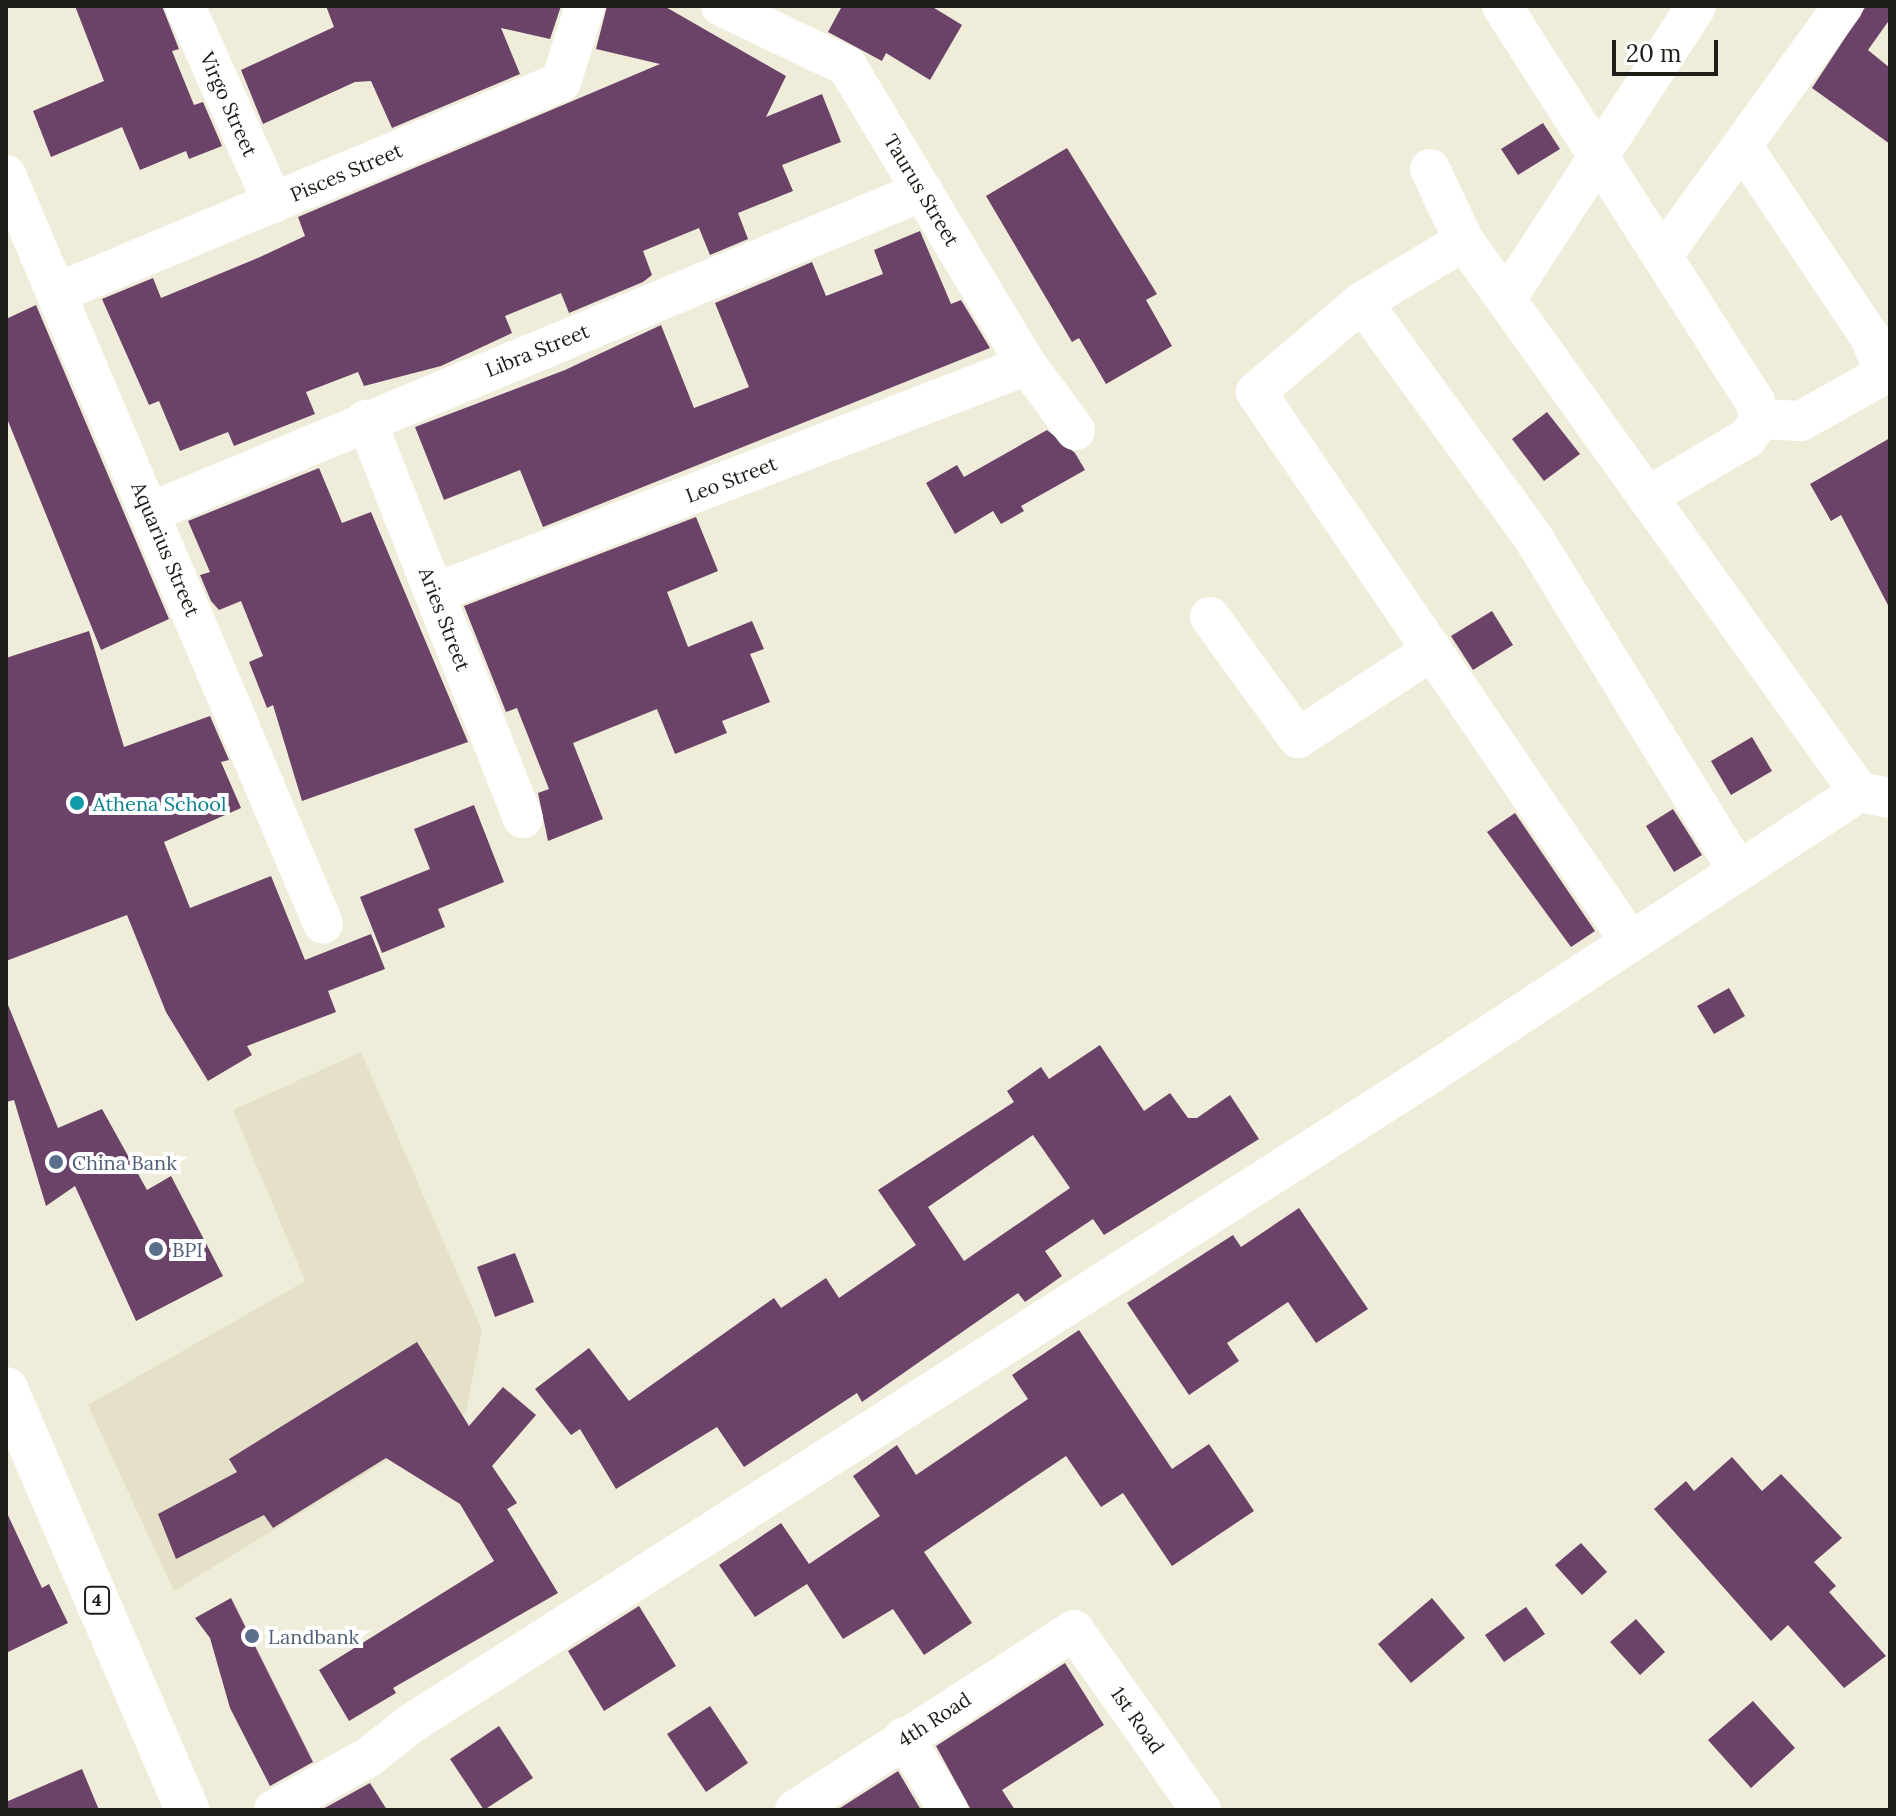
<!DOCTYPE html>
<html>
<head>
<meta charset="utf-8">
<style>
  body { margin:0 }
  #map { position:relative; width:1896px; height:1816px; overflow:hidden; background:#efecda; font-family:Lora,serif }
  div>[style] { position:absolute }
  [style*='--x'] { left:calc(var(--x)*1px); top:calc(var(--y)*1px); width:calc(var(--w)*1px); rotate:calc(var(--a)*1deg) }
  .built>* { inset:0; background:#e5e1c8 }
  .building>* { inset:0; background:#6b4369 }
  .minor>* { height:40px; margin:-20px; padding:0 20px; transform-origin:20px; border-radius:20px; background:#fff }
  .major>* { height:44px; margin:-22px; padding:0 22px; transform-origin:22px; border-radius:22px; background:#fff }
  .dots>* { width:22px; height:22px; translate:-50% -50%; box-sizing:border-box; border:4px solid #fff; border-radius:50% }
  span { translate:-50% -50%; white-space:nowrap; text-align:center; line-height:1.15; -webkit-text-stroke:8px #fff; paint-order:stroke }
  .shield-label span { padding:2px 6px; background:#fff; border:2px solid; border-radius:6px; -webkit-text-stroke-width:0 }
  .shield-label { font-size:18px; color:#1e1d17; font-weight:700 }
  .street-label { font-size:20px; color:#1e1d17 }
  .culture-label { font-size:20px; color:#0d838f }
  .left { translate:0 -50%; text-align:left }
  .service-label { font-size:20px; color:#4e5e75 }
  .frame { position:absolute; inset:0; border:8px solid #1e1d17; pointer-events:none }
  .scale { position:absolute; left:1612px; top:40px; width:106px; height:36px; box-sizing:border-box; border:4px solid #1e1d17; border-top:0; padding-left:10px; font-size:24px; line-height:28px; white-space:nowrap; color:#1e1d17; -webkit-text-stroke:6px #fff; paint-order:stroke }
</style>
</head>
<body>
<div id="map">
  <div class="built">
    <i style="clip-path:polygon(361px 1052px,482px 1330px,466px 1412px,174px 1591px,88px 1405px,305px 1281px,233px 1110px)"></i>
  </div>
  <div class="building">
    <i style="clip-path:polygon(75px 6px,162px 6px,179px 49px,172px 51px,194px 105px,203px 102px,222px 146px,189px 159px,186px 151px,140px 170px,122px 127px,51px 157px,33px 111px,104px 81px)"></i>
    <i style="clip-path:polygon(326px 6px,561px 6px,550px 39px,501px 28px,520px 74px,392px 128px,371px 81px,355px 82px,263px 124px,241px 70px,334px 27px)"></i>
    <i style="clip-path:polygon(607px 6px,664px 6px,786px 76px,766px 117px,822px 94px,841px 142px,782px 165px,793px 191px,738px 213px,748px 239px,710px 255px,699px 228px,643px 251px,652px 275px,643px 282px,569px 313px,561px 293px,505px 316px,512px 333px,441px 366px,364px 386px,358px 372px,306px 392px,315px 414px,234px 446px,228px 432px,180px 451px,159px 401px,149px 405px,102px 299px,153px 278px,161px 298px,260px 257px,305px 236px,298px 217px,660px 64px,596px 49px)"></i>
    <i style="clip-path:polygon(842px 6px,931px 6px,962px 25px,930px 80px,886px 53px,882px 61px,828px 32px)"></i>
    <i style="clip-path:polygon(1866px 6px,1890px 6px,1890px 19px,1868px 50px,1890px 68px,1890px 144px,1812px 88px)"></i>
    <i style="clip-path:polygon(1543px 123px,1560px 149px,1518px 175px,1501px 149px)"></i>
    <i style="clip-path:polygon(1067px 148px,1157px 294px,1146px 300px,1172px 346px,1106px 384px,1079px 338px,1072px 342px,986px 196px)"></i>
    <i style="clip-path:polygon(920px 231px,951px 304px,961px 300px,990px 348px,543px 527px,520px 470px,444px 500px,415px 427px,565px 370px,661px 325px,694px 408px,749px 387px,715px 303px,812px 262px,826px 296px,883px 274px,874px 250px)"></i>
    <i style="clip-path:polygon(36px 305px,169px 619px,101px 650px,6px 416px,6px 319px)"></i>
    <i style="clip-path:polygon(1547px 412px,1580px 454px,1544px 481px,1512px 439px)"></i>
    <i style="clip-path:polygon(1047px 430px,1075px 453px,1085px 470px,1021px 506px,1024px 511px,1001px 524px,993px 511px,955px 534px,926px 483px,957px 465px,964px 477px)"></i>
    <i style="clip-path:polygon(1890px 438px,1890px 609px,1841px 515px,1831px 521px,1810px 484px)"></i>
    <i style="clip-path:polygon(319px 468px,342px 523px,371px 512px,468px 742px,302px 801px,273px 705px,267px 708px,249px 662px,263px 656px,241px 601px,219px 610px,211px 601px,200px 575px,210px 572px,188px 521px)"></i>
    <i style="clip-path:polygon(696px 517px,718px 571px,667px 592px,688px 647px,752px 621px,764px 649px,750px 654px,770px 702px,722px 721px,727px 733px,675px 754px,657px 709px,573px 743px,603px 819px,548px 841px,538px 793px,549px 789px,517px 708px,506px 712px,464px 606px)"></i>
    <i style="clip-path:polygon(1492px 611px,1513px 645px,1473px 670px,1451px 636px)"></i>
    <i style="clip-path:polygon(89px 631px,124px 747px,210px 716px,229px 760px,221px 762px,241px 808px,164px 842px,190px 908px,271px 876px,305px 960px,371px 934px,385px 969px,328px 991px,336px 1012px,247px 1046px,252px 1055px,208px 1081px,166px 1012px,127px 915px,6px 961px,6px 658px)"></i>
    <i style="clip-path:polygon(1752px 737px,1772px 771px,1731px 795px,1711px 761px)"></i>
    <i style="clip-path:polygon(474px 805px,504px 882px,438px 909px,445px 927px,382px 953px,360px 897px,430px 869px,414px 829px)"></i>
    <i style="clip-path:polygon(1673px 809px,1702px 855px,1674px 872px,1646px 826px)"></i>
    <i style="clip-path:polygon(1515px 813px,1595px 931px,1571px 947px,1487px 832px)"></i>
    <i style="clip-path:polygon(1729px 988px,1745px 1016px,1714px 1034px,1697px 1006px)"></i>
    <i style="clip-path:polygon(6px 1000px,58px 1128px,102px 1109px,147px 1190px,171px 1176px,223px 1276px,136px 1321px,75px 1186px,46px 1206px,14px 1100px,6px 1102px)"></i>
    <i style="clip-path:polygon(evenodd,1100px 1045px,1144px 1111px,1170px 1093px,1188px 1118px,1197px 1118px,1230px 1095px,1259px 1139px,1104px 1235px,1093px 1219px,1045px 1251px,1062px 1276px,1025px 1302px,1018px 1293px,862px 1402px,857px 1393px,744px 1467px,717px 1427px,616px 1489px,580px 1429px,571px 1435px,535px 1389px,589px 1348px,629px 1401px,774px 1298px,781px 1308px,826px 1278px,839px 1298px,916px 1245px,878px 1190px,1014px 1102px,1007px 1091px,1041px 1067px,1049px 1079px,1100px 1045px,1033px 1135px,1070px 1188px,964px 1261px,928px 1207px,1033px 1135px)"></i>
    <i style="clip-path:polygon(1299px 1208px,1368px 1309px,1316px 1343px,1288px 1302px,1227px 1343px,1239px 1361px,1189px 1395px,1127px 1303px,1233px 1235px,1241px 1247px)"></i>
    <i style="clip-path:polygon(515px 1253px,534px 1302px,495px 1317px,477px 1267px)"></i>
    <i style="clip-path:polygon(1079px 1330px,1172px 1469px,1209px 1444px,1254px 1511px,1172px 1566px,1123px 1493px,1101px 1507px,1066px 1456px,924px 1552px,972px 1623px,924px 1655px,893px 1609px,843px 1639px,807px 1584px,755px 1617px,719px 1565px,781px 1523px,809px 1564px,880px 1516px,853px 1476px,897px 1445px,916px 1475px,1028px 1399px,1012px 1375px)"></i>
    <i style="clip-path:polygon(417px 1342px,469px 1426px,503px 1387px,536px 1415px,492px 1466px,517px 1503px,507px 1509px,558px 1593px,393px 1688px,396px 1693px,349px 1721px,319px 1670px,494px 1561px,460px 1504px,386px 1458px,273px 1528px,264px 1515px,176px 1559px,158px 1514px,237px 1472px,229px 1459px)"></i>
    <i style="clip-path:polygon(1732px 1457px,1762px 1491px,1781px 1474px,1842px 1538px,1814px 1562px,1836px 1586px,1829px 1592px,1886px 1656px,1844px 1688px,1788px 1625px,1771px 1641px,1654px 1509px,1686px 1481px,1694px 1491px)"></i>
    <i style="clip-path:polygon(6px 1511px,42px 1588px,49px 1584px,68px 1623px,6px 1653px)"></i>
    <i style="clip-path:polygon(1581px 1543px,1607px 1572px,1582px 1595px,1555px 1565px)"></i>
    <i style="clip-path:polygon(231px 1598px,313px 1762px,270px 1786px,230px 1708px,210px 1638px,195px 1618px)"></i>
    <i style="clip-path:polygon(1432px 1598px,1465px 1638px,1411px 1683px,1378px 1644px)"></i>
    <i style="clip-path:polygon(639px 1606px,676px 1666px,604px 1711px,568px 1651px)"></i>
    <i style="clip-path:polygon(1526px 1607px,1545px 1634px,1504px 1662px,1485px 1635px)"></i>
    <i style="clip-path:polygon(1636px 1619px,1665px 1652px,1640px 1675px,1610px 1642px)"></i>
    <i style="clip-path:polygon(1065px 1663px,1104px 1725px,1002px 1790px,1015px 1810px,971px 1810px,936px 1746px)"></i>
    <i style="clip-path:polygon(1753px 1701px,1795px 1748px,1751px 1788px,1708px 1740px)"></i>
    <i style="clip-path:polygon(710px 1706px,748px 1763px,706px 1792px,667px 1734px)"></i>
    <i style="clip-path:polygon(499px 1726px,533px 1778px,484px 1810px,450px 1759px)"></i>
    <i style="clip-path:polygon(82px 1769px,99px 1810px,6px 1810px,6px 1802px)"></i>
    <i style="clip-path:polygon(898px 1771px,921px 1810px,837px 1810px)"></i>
    <i style="clip-path:polygon(370px 1783px,387px 1810px,321px 1810px)"></i>
  </div>
  <div class="minor">
    <i style="--x:185;--y:6;--w:216;--a:65.9"></i>
    <i style="--x:721;--y:6;--w:140;--a:25.5"></i>
    <i style="--x:847;--y:66;--w:349;--a:59"></i>
    <i style="--x:1027;--y:365;--w:81;--a:53.6"></i>
    <i style="--x:1502;--y:6;--w:470;--a:57.4"></i>
    <i style="--x:1755;--y:402;--w:18;--a:74"></i>
    <i style="--x:1760;--y:419;--w:23;--a:124"></i>
    <i style="--x:1747;--y:438;--w:116;--a:149.5"></i>
    <i style="--x:1742;--y:146;--w:230;--a:56.2"></i>
    <i style="--x:1870;--y:337;--w:31;--a:68"></i>
    <i style="--x:1882;--y:366;--w:11;--a:105"></i>
    <i style="--x:1879;--y:377;--w:90;--a:150.6"></i>
    <i style="--x:1801;--y:421;--w:41;--a:-177.2"></i>
    <i style="--x:1430;--y:169;--w:80;--a:64.7"></i>
    <i style="--x:1464;--y:241;--w:678;--a:54.36"></i>
    <i style="--x:1859;--y:792;--w:32;--a:11"></i>
    <i style="--x:6;--y:175;--w:813;--a:67.06"></i>
    <i style="--x:1464;--y:241;--w:119;--a:149.1"></i>
    <i style="--x:1362;--y:302;--w:139;--a:139.7"></i>
    <i style="--x:1256;--y:392;--w:664;--a:55.74"></i>
    <i style="--x:1662;--y:256;--w:309;--a:-54.1"></i>
    <i style="--x:57;--y:293;--w:546;--a:-22.72"></i>
    <i style="--x:561;--y:82;--w:80;--a:-72.5"></i>
    <i style="--x:1506;--y:299;--w:349;--a:-57"></i>
    <i style="--x:1362;--y:302;--w:293;--a:54"></i>
    <i style="--x:1534;--y:539;--w:389;--a:58.4"></i>
    <i style="--x:366;--y:420;--w:428;--a:68.5"></i>
    <i style="--x:151;--y:512;--w:836;--a:-22.58"></i>
    <i style="--x:435;--y:593;--w:634;--a:-21.06"></i>
    <i style="--x:1210;--y:617;--w:150;--a:54"></i>
    <i style="--x:1298;--y:738;--w:161;--a:-33.1"></i>
    <i style="--x:904;--y:1737;--w:85;--a:58.9"></i>
    <i style="--x:274;--y:1810;--w:109;--a:-29.2"></i>
    <i style="--x:369;--y:1757;--w:55;--a:-38.3"></i>
    <i style="--x:412;--y:1723;--w:1198;--a:-32.52"></i>
    <i style="--x:1422;--y:1079;--w:523;--a:-33.29"></i>
    <i style="--x:795;--y:1810;--w:332;--a:-32.8"></i>
    <i style="--x:1074;--y:1630;--w:220;--a:54.8"></i>
  </div>
  <div class="major">
    <i style="--x:6;--y:1389;--w:458;--a:66.7"></i>
  </div>
  <div class="dots">
    <i style="left:77px;top:803px;background:#0f9aa8"></i>
    <i style="left:56px;top:1162px;background:#5c6f8a"></i>
    <i style="left:156px;top:1249px;background:#5c6f8a"></i>
    <i style="left:252px;top:1636px;background:#5c6f8a"></i>
  </div>
  <div class="shield-label">
    <span style="left:97px;top:1600px">4</span>
  </div>
  <div class="street-label">
    <span style="left:229px;top:104px;rotate:66deg">Virgo Street</span>
    <span style="left:346px;top:172px;rotate:-23deg">Pisces Street</span>
    <span style="left:922px;top:190px;rotate:59deg">Taurus Street</span>
    <span style="left:537px;top:350px;rotate:-22deg">Libra Street</span>
    <span style="left:731px;top:479px;rotate:-21deg">Leo Street</span>
    <span style="left:166px;top:549px;rotate:67deg">Aquarius Street</span>
    <span style="left:445px;top:619px;rotate:69deg">Aries Street</span>
    <span style="left:934px;top:1719px;rotate:-33deg">4th Road</span>
    <span style="left:1138px;top:1720px;rotate:55deg">1st Road</span>
  </div>
  <div class="culture-label">
    <span class="left" style="left:93px;top:803px">Athena School</span>
  </div>
  <div class="service-label">
    <span class="left" style="left:72px;top:1162px">China Bank</span>
    <span class="left" style="left:172px;top:1249px">BPI</span>
    <span class="left" style="left:268px;top:1636px">Landbank</span>
  </div>
  <div class="frame"></div>
  <div class="scale">20 m</div>
</div>
</body>
</html>
